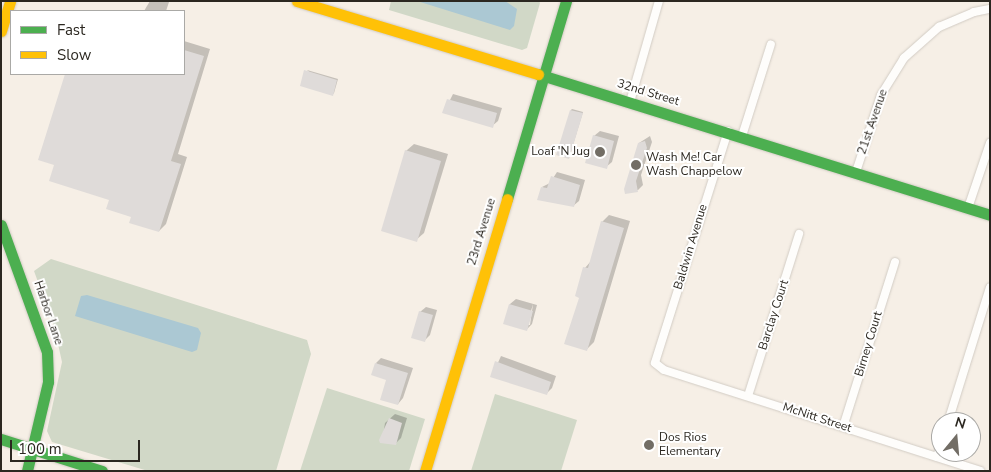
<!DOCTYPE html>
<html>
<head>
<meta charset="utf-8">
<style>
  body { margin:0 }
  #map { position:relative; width:991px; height:472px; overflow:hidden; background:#f6efe6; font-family:"Nunito Sans",sans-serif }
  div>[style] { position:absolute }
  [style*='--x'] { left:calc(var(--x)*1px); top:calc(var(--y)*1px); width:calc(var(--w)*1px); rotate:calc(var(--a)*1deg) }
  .green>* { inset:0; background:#d1d8c7 }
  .water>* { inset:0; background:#abc8d3 }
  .shadow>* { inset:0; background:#0003 }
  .building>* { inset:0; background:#dfdbd9 }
  .roads { filter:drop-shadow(0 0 1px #d2ccc4) drop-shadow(0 0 1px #d2ccc4) }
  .street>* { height:8px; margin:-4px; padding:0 4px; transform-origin:4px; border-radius:4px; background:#fefdfb }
  .fast>* { height:11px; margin:-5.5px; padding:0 5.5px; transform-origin:5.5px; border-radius:5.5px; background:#4caf50 }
  .slow>* { height:11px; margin:-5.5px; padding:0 5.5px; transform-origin:5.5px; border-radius:5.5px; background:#ffc107 }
  .dots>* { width:14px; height:14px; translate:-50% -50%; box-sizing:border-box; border:2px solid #fff; border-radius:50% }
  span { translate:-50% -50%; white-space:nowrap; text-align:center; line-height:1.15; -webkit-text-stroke:4px #fff; paint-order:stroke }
  .street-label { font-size:12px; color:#2b2720 }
  .poi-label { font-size:12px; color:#2b2720 }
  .right { translate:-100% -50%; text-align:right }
  .left { translate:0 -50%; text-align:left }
  .frame { position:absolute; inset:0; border:2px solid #2b2720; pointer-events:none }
  .legend { position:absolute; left:10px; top:10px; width:175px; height:65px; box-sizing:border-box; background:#fff; border:1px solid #aaa9a6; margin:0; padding:6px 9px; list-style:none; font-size:15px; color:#2b2720 }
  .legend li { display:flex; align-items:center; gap:10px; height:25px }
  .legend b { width:25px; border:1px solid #aaa9a6 }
  .north { position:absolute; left:931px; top:412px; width:50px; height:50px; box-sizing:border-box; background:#fff; border:1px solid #aaa9a6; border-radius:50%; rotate:17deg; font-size:14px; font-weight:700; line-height:20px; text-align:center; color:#2b2720 }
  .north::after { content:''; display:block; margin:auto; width:18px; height:22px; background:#726d65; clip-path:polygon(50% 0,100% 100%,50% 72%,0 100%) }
  .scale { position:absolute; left:10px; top:440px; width:130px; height:22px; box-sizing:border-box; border:2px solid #2b2720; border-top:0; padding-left:6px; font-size:15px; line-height:18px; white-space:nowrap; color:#2b2720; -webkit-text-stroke:4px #fff; paint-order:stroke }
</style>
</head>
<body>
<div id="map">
  <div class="green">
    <i style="clip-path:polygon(391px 1px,539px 1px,540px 3px,527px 48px,522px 50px,389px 10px)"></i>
    <i style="clip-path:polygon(51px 259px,307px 340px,311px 354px,276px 471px,148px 471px,52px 442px,47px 431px,62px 362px,54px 326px,34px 271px)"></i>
    <i style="clip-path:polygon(327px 388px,425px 419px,409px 471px,300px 471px)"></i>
    <i style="clip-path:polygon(495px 394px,577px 420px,561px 471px,471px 471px)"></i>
  </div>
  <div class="water">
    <i style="clip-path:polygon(417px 1px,505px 1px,517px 9px,514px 26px,510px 30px)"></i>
    <i style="clip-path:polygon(87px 295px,198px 328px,201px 333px,197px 350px,192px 352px,75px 316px,81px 296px)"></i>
  </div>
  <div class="shadow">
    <i style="clip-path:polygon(150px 1px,169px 2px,166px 11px,144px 11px)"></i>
    <i style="clip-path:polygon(184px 41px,210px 49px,178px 154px,187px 157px,166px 224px,159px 231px,55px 164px,39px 159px,66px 74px,184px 74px)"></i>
    <i style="clip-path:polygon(307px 70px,338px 79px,334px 93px,332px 95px)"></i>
    <i style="clip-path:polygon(453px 94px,502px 108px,498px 121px,492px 126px,444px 112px)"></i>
    <i style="clip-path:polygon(572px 109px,583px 112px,569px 158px,571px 110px)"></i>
    <i style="clip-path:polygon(600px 131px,619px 136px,612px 162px,606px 167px,594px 136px)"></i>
    <i style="clip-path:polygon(650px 136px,652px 142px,641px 175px,643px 185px,638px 190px,626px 192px,639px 143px)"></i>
    <i style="clip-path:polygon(414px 144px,448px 154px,424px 233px,416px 240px,406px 151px)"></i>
    <i style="clip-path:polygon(557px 172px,585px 180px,579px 201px,573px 206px,542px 187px,550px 183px)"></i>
    <i style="clip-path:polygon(609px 215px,630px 221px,594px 342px,587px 349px,580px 297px,585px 268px,591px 261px,602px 222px)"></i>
    <i style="clip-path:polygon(evenodd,516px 299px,537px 305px,532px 324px,527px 329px,505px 323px,510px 304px,516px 299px,533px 304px,530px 325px,527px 325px,533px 304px)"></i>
    <i style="clip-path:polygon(426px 307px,437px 310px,430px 335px,424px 341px,420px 312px)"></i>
    <i style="clip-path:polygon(501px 356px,556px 376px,552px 388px,547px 393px,492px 376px)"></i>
    <i style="clip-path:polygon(381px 358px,413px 368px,403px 398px,398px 404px,388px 379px,376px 363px)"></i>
    <i style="clip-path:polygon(395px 414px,407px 418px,401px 438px,395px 444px,382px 442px,385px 423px)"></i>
  </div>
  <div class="building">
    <i style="clip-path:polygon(184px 50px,204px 56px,171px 161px,181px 164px,159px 232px,129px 223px,131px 217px,106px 209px,109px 200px,49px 181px,54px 165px,38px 160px,65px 74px,184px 74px)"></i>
    <i style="clip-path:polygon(304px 70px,337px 80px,333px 96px,300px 86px)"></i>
    <i style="clip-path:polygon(447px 99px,497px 113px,493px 128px,442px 113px)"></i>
    <i style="clip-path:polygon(570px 110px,583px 113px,569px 159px,556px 155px)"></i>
    <i style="clip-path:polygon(593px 135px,614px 141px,607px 169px,585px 163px)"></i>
    <i style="clip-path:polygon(645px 141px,647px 148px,636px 181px,638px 192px,625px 194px,624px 189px,638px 143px)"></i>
    <i style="clip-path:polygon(405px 150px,441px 161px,417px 242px,381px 231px)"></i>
    <i style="clip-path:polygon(551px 176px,580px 185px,574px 207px,537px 200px,541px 187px,547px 188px)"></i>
    <i style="clip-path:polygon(601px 221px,624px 228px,587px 351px,564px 344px,579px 298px,575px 296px,583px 267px,588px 268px)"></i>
    <i style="clip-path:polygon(509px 304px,533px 311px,527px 331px,503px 324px)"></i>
    <i style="clip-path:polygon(419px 311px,433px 315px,425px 342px,411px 338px)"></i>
    <i style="clip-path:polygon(495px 361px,551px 382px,547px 395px,490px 377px)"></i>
    <i style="clip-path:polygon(375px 363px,408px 373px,398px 405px,380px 400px,386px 380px,371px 375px)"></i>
    <i style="clip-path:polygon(389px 418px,402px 423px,396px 445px,380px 443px,379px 440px)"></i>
  </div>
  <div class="roads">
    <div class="street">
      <i style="--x:630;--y:102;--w:105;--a:-74"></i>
      <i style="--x:728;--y:131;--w:243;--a:107.5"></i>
      <i style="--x:655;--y:363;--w:11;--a:38"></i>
      <i style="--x:664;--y:370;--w:332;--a:17.7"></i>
      <i style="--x:742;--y:136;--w:96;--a:-72.5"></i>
      <i style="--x:856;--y:172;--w:81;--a:-72"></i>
      <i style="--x:881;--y:95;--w:44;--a:-58.1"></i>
      <i style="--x:904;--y:58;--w:47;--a:-41.5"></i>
      <i style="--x:939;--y:27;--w:38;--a:-23"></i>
      <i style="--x:974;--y:12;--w:16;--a:-11"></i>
      <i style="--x:968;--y:208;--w:69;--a:-71.3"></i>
      <i style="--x:748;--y:396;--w:170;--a:-72.5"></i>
      <i style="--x:948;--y:422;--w:141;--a:-72.7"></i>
      <i style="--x:843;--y:427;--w:173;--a:-72.5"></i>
      <i style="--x:937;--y:457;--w:13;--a:-72"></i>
    </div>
    <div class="fast">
      <i style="--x:538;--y:74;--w:473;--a:17.3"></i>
      <i style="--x:507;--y:199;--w:207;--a:-73.4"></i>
      <i style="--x:1;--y:225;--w:135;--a:70.1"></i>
      <i style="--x:47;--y:352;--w:30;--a:88"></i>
      <i style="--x:48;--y:382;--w:91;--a:103.3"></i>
      <i style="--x:1;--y:439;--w:106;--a:17.6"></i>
    </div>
    <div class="slow">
      <i style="--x:297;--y:1;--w:252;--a:16.9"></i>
      <i style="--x:1;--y:31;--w:31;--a:-73"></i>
      <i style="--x:425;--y:471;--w:284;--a:-73.2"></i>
    </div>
  </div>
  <div class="dots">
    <i style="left:600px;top:152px;background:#726d65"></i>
    <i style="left:636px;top:165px;background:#726d65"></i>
    <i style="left:649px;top:445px;background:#726d65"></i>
  </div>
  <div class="street-label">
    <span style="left:648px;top:93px;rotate:17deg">32nd Street</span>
    <span style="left:873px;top:122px;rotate:-71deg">21st Avenue</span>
    <span style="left:482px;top:232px;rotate:-73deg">23rd Avenue</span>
    <span style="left:691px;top:247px;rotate:-73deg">Baldwin Avenue</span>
    <span style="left:48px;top:313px;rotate:71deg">Harbor Lane</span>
    <span style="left:774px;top:315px;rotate:-72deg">Barclay Court</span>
    <span style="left:869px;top:344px;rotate:-73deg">Birney Court</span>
    <span style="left:817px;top:418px;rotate:18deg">McNitt Street</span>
  </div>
  <div class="poi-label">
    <span class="right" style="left:590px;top:152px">Loaf 'N Jug</span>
    <span class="left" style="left:646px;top:165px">Wash Me! Car<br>Wash Chappelow</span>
    <span class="left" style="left:659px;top:445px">Dos Rios<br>Elementary</span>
  </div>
  <div class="frame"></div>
  <ul class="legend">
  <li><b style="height:6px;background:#4caf50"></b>Fast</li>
  <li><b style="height:6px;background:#ffc107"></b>Slow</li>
  </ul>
  <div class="north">N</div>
  <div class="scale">100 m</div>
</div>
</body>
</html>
